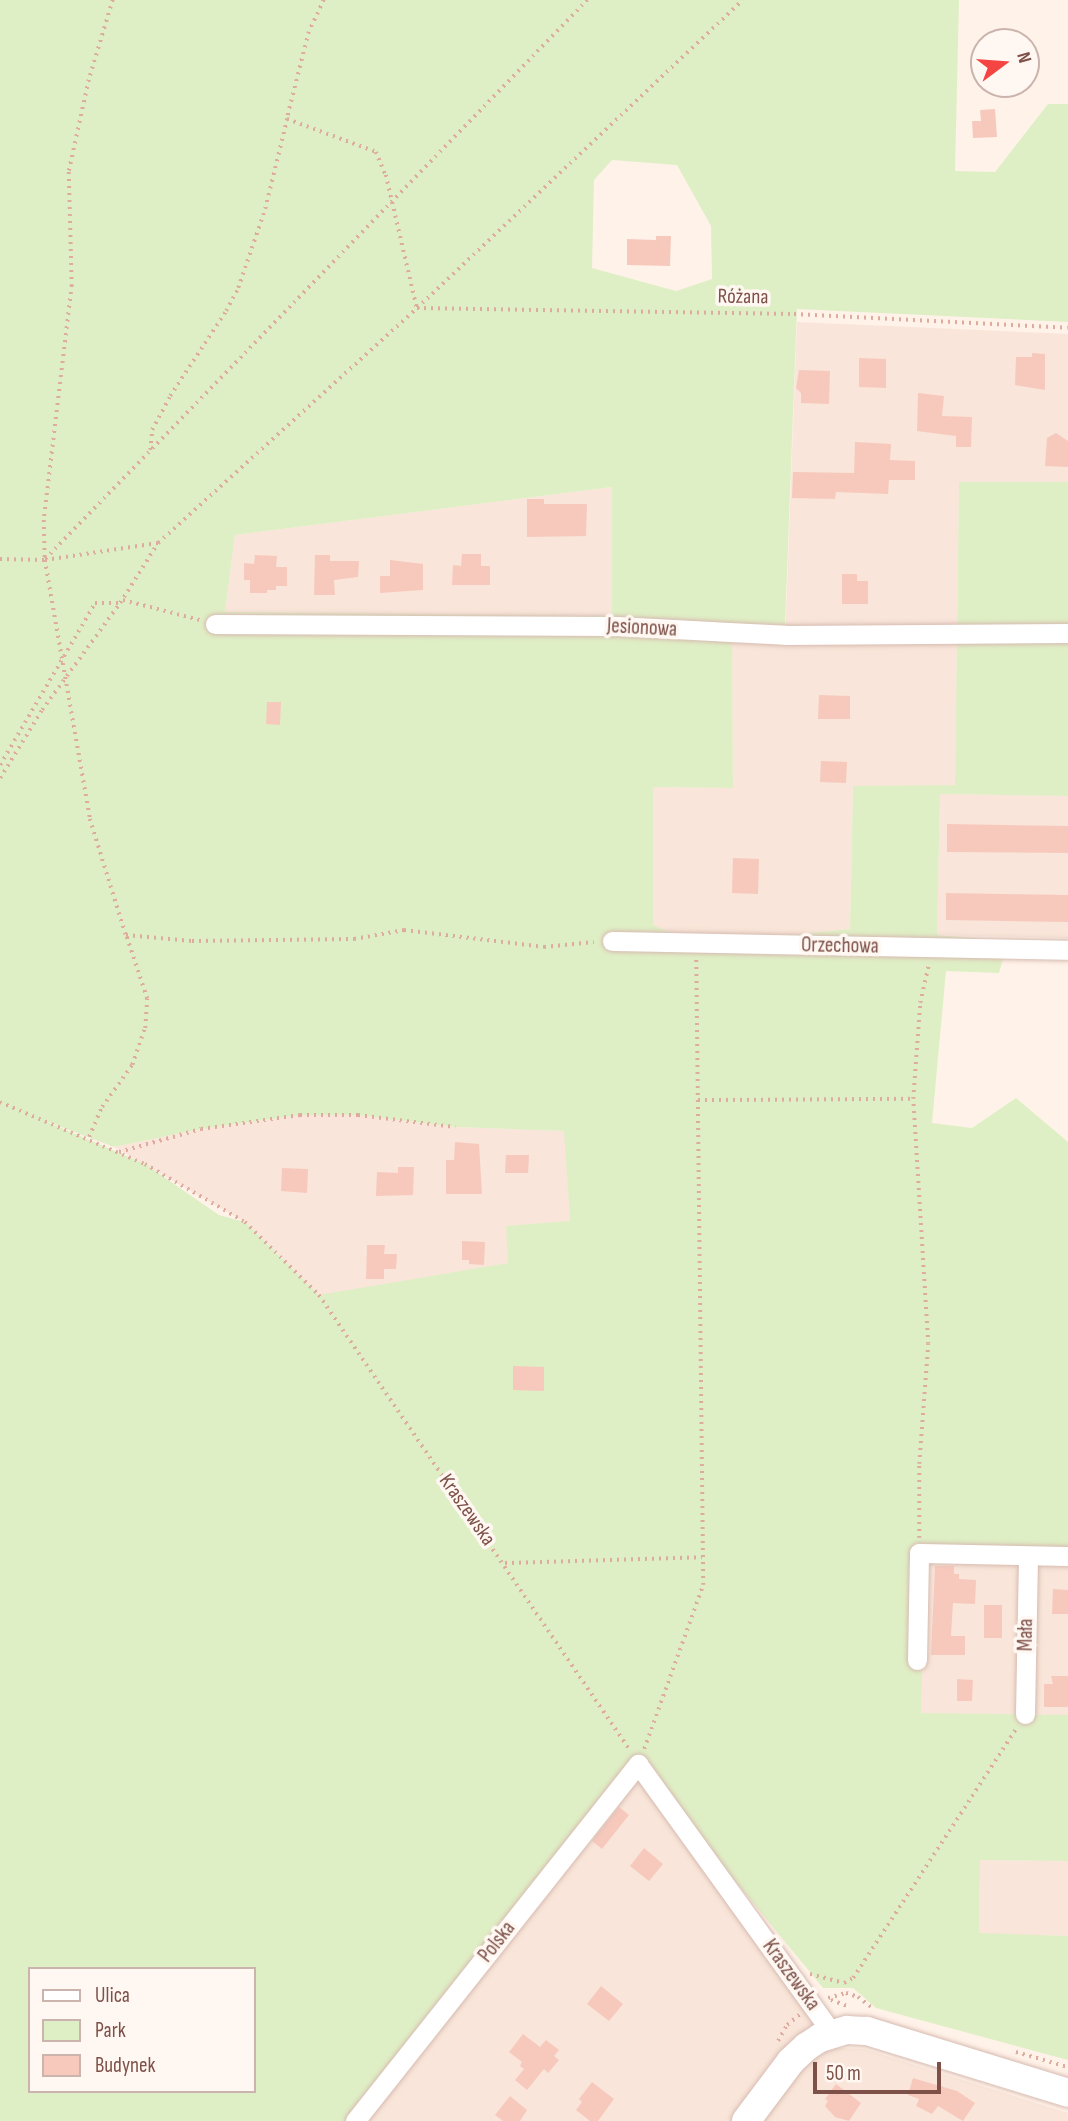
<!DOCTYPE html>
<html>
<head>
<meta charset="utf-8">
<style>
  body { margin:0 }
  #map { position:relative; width:1068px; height:2121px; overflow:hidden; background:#fff2e9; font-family:"Sofia Sans Condensed",sans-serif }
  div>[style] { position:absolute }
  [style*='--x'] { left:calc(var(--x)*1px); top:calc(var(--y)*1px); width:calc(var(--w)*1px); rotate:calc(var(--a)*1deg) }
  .residential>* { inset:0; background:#f9e5d9 }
  .green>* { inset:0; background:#dfefc5 }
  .building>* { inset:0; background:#f7c9bd }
  .path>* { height:3.5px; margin-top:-1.75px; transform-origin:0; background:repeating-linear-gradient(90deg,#deab9f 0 2px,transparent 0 7px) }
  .roads { filter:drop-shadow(0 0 2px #d7bbb1) drop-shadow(0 0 2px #d7bbb1) }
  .street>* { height:19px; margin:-9.5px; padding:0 9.5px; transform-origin:9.5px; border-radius:9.5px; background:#fff }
  .secondary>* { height:28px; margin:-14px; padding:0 14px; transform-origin:14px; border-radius:14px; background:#fff }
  span { translate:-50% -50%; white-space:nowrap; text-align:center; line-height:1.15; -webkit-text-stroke:7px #fff7f2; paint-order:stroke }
  .street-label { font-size:21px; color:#7d5048 }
  .legend { position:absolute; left:28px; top:1967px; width:228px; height:126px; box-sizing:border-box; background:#fff7f2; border:2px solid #cbb4ae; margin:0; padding:9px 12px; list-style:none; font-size:21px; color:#7d5048 }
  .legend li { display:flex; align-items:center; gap:14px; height:35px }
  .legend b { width:35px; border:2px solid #cbb4ae }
  .north { position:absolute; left:970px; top:28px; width:70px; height:70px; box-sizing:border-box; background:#fff7f2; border:2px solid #cbb4ae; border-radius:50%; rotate:74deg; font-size:19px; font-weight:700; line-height:28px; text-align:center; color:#7d5048 }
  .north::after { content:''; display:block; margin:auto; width:24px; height:32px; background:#f54542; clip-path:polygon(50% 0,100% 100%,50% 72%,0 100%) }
  .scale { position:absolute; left:813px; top:2062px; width:128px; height:32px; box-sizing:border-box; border:4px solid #7d5048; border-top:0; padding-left:9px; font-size:21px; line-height:24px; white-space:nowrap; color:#7d5048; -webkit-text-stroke:5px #fff7f2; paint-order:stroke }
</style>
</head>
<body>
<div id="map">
  <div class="residential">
    <i style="clip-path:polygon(797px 322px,1068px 334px,1068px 482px,959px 482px,955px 786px,853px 786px,850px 929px,696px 944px,653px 926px,653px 787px,733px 788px,732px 642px,785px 642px)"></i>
    <i style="clip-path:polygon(612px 487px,612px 616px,225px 613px,235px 535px)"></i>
    <i style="clip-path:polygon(940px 794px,1068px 796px,1068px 938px,937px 935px)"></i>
    <i style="clip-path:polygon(300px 1115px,358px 1115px,455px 1127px,565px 1131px,570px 1222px,507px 1226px,508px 1263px,327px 1308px,319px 1295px,245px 1222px,114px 1147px,201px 1129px)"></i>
    <i style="clip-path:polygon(925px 1559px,1068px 1563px,1068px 1715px,921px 1714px)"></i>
    <i style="clip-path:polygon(638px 1764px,806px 2012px,837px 2048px,864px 2049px,1068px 2113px,1068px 2121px,357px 2121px)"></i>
    <i style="clip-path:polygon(980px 1860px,1068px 1861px,1068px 1936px,979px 1934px)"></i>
  </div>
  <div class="green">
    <i style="clip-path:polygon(evenodd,0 0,959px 0,955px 171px,995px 172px,1048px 104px,1068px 104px,1068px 322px,797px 309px,785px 625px,732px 624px,733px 788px,653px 787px,653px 925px,696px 944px,850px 929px,853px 786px,955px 785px,959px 482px,1068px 482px,1068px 796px,940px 794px,937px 935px,1008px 941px,999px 973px,946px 971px,932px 1123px,972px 1128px,1016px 1098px,1068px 1142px,1068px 1548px,926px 1546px,921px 1713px,1068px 1715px,1068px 1861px,980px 1860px,979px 1933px,1068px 1936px,1068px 2060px,876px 2008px,853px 1988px,823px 1988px,639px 1764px,357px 2121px,0 2121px,0 0,612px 160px,677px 165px,711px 226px,712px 279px,676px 291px,592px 268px,594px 180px,612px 160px,0 0,612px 487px,612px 616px,225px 612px,235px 535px,612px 487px,0 0,300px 1115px,358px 1115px,455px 1127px,564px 1131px,570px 1221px,506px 1226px,508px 1263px,319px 1295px,245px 1222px,219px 1215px,145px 1164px,43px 1120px,114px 1147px,201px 1129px,300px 1115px,0 0,30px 1969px,254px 1969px,254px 2091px,30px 2091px,30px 1969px)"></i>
  </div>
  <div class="building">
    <i style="clip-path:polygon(995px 109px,997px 137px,973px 138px,972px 121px,981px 121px,980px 110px)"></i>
    <i style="clip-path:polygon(656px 236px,671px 236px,670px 266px,627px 265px,627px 239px,656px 240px)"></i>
    <i style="clip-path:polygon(1032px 353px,1045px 354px,1045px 390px,1015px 385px,1016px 357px,1032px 357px)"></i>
    <i style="clip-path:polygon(859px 358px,886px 359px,886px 388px,859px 387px)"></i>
    <i style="clip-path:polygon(799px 370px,830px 371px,829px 404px,801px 403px,801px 393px,796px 388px)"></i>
    <i style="clip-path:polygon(918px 393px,944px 396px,942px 416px,972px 417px,971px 447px,956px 447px,956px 436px,917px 431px)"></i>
    <i style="clip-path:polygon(1056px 433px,1068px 441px,1068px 467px,1045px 466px,1047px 438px)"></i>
    <i style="clip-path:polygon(855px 442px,891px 444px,890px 460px,915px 461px,915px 480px,889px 480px,888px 494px,836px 492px,835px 499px,792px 498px,793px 472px,854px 473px)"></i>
    <i style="clip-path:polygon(527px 499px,544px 499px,544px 504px,587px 504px,586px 536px,527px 537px)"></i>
    <i style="clip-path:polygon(462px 554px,481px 554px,481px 566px,490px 566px,490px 585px,452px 585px,453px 565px,461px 566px)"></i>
    <i style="clip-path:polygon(255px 555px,277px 556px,276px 567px,287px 567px,287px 586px,276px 586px,276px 590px,267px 590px,267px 593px,250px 593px,250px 580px,244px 580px,244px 563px,254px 564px)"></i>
    <i style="clip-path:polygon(315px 555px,330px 555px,330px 561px,359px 561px,358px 577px,334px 580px,335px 595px,314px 595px)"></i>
    <i style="clip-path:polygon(390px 560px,423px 564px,423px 590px,380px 593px,380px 576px,390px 576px)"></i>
    <i style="clip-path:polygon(842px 574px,857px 574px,857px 581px,868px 581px,868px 604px,842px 604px)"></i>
    <i style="clip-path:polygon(819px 695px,850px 696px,850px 719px,818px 719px)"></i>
    <i style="clip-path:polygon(267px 702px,281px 702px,280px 725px,266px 724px)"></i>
    <i style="clip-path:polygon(821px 761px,847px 762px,846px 783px,820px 782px)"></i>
    <i style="clip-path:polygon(947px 824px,1068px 826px,1068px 853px,947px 852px)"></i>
    <i style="clip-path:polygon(733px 858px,759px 859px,758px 894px,732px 893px)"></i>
    <i style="clip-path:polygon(946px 893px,1068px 895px,1068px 922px,946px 920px)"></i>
    <i style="clip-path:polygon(455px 1142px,479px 1144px,482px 1194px,446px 1194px,446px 1160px,454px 1160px)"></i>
    <i style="clip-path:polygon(506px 1155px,529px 1155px,528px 1173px,505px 1173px)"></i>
    <i style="clip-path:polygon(398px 1167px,414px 1167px,413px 1195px,376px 1196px,377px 1172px,398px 1173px)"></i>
    <i style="clip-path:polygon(282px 1168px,308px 1169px,307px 1193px,281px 1191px)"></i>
    <i style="clip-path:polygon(462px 1241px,485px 1242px,484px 1265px,469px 1264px,469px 1260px,462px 1260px)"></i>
    <i style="clip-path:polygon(367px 1245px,385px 1245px,384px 1254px,397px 1254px,396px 1269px,384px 1269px,384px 1279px,366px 1279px)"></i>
    <i style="clip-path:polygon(513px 1366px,544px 1367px,544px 1391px,513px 1390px)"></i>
    <i style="clip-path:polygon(935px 1566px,954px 1566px,954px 1574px,959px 1574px,959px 1579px,976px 1580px,975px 1604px,953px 1603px,951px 1636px,965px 1636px,965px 1655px,931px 1655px)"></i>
    <i style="clip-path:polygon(1053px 1589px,1068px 1590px,1068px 1614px,1052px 1614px)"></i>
    <i style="clip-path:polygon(984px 1605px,1002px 1605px,1002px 1638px,984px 1638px)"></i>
    <i style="clip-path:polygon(1051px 1676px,1068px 1676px,1068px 1707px,1044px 1707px,1044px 1684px,1053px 1684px)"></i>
    <i style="clip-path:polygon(957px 1679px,973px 1680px,972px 1701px,957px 1701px)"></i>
    <i style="clip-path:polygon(619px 1807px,629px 1815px,602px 1849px,592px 1841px)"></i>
    <i style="clip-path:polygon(644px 1848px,663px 1864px,649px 1881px,630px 1866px)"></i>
    <i style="clip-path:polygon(601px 1986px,623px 2004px,609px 2021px,587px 2004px)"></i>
    <i style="clip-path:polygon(523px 2034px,540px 2047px,546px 2040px,559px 2050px,554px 2056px,559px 2060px,548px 2073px,544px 2069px,527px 2090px,515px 2080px,524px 2069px,520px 2066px,522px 2062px,509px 2052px)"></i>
    <i style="clip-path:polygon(913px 2078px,957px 2091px,975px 2103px,963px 2121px,938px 2106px,932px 2114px,916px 2106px,919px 2099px,908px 2095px)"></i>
    <i style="clip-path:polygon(592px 2082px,614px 2099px,598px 2121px,590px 2121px,576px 2110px,582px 2102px,579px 2099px)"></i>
    <i style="clip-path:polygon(836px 2084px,861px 2103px,849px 2121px,835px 2117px,825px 2106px,828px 2101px,825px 2099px)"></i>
    <i style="clip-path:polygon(510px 2096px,527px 2110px,520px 2121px,503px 2121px,495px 2115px)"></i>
  </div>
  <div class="path">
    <i style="--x:113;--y:0;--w:84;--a:106.7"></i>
    <i style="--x:89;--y:80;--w:94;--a:102.3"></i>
    <i style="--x:69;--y:172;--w:113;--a:88.5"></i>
    <i style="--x:72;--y:285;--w:237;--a:96.8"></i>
    <i style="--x:44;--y:520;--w:40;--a:88.6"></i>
    <i style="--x:45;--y:560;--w:263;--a:80.1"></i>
    <i style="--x:90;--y:819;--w:121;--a:72.8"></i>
    <i style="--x:126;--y:935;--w:66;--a:5.2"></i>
    <i style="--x:192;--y:941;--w:162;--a:-0.7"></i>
    <i style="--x:354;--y:939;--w:51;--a:-10.2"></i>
    <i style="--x:404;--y:930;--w:141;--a:6.9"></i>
    <i style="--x:544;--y:947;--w:50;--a:-5.7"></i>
    <i style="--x:324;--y:0;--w:35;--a:115"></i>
    <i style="--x:309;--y:32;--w:90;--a:104.2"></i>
    <i style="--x:287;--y:119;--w:95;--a:20.3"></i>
    <i style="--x:376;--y:152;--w:25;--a:67"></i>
    <i style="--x:386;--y:175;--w:137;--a:76.9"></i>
    <i style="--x:417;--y:308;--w:377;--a:0.9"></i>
    <i style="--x:794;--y:314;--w:274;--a:2.9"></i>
    <i style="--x:150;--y:450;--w:20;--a:-84"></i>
    <i style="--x:152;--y:430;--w:38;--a:-62"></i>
    <i style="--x:170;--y:396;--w:102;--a:-56.6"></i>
    <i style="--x:226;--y:311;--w:26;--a:-62"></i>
    <i style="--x:238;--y:288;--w:83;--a:-71.1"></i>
    <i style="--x:265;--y:209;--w:93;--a:-76.3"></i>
    <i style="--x:0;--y:559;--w:45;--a:1.3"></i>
    <i style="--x:45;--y:560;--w:114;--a:-8.6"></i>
    <i style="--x:158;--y:543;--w:350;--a:-42.2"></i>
    <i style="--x:417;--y:308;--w:448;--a:-43.4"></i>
    <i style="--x:45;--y:559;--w:779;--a:-45.88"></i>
    <i style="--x:123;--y:600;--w:80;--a:14.6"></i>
    <i style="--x:0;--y:765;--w:188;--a:-59.6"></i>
    <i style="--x:95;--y:603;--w:24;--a:0"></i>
    <i style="--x:0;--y:778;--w:80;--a:-58.3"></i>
    <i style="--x:42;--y:710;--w:132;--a:-53.9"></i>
    <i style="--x:120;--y:603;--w:71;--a:-57.7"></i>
    <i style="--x:698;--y:1100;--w:215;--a:-0.3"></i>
    <i style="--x:0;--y:1102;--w:158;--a:23.2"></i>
    <i style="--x:145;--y:1164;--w:116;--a:30.1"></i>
    <i style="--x:245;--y:1222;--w:104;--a:44.6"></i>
    <i style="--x:319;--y:1295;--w:551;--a:55.65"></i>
    <i style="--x:89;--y:1137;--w:33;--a:-67"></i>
    <i style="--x:102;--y:1107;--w:52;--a:-54.5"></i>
    <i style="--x:132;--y:1065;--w:39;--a:-71"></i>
    <i style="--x:145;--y:1028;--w:29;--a:-86"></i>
    <i style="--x:147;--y:999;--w:67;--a:-108.2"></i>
    <i style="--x:119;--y:1152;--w:85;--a:-15.7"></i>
    <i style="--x:201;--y:1129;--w:100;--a:-8"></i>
    <i style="--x:300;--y:1115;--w:58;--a:0"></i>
    <i style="--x:358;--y:1115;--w:98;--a:7.1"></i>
    <i style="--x:919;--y:1538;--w:74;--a:-90"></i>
    <i style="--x:919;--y:1464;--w:120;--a:-85.7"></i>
    <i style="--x:928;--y:1344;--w:245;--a:-93.5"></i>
    <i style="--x:913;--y:1099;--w:96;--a:-85.8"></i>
    <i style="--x:920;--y:1003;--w:41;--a:-77.3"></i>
    <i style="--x:505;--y:1563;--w:197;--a:-1.7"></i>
    <i style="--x:644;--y:1749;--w:174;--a:-70.2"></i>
    <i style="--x:703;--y:1585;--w:627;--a:-90.64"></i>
    <i style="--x:810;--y:1974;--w:35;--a:15"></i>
    <i style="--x:844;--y:1983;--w:10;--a:-29"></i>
    <i style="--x:853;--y:1978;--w:300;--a:-56.8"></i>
    <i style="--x:828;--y:1998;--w:19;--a:-16"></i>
    <i style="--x:846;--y:1993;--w:13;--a:18"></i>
    <i style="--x:858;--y:1997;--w:20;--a:37"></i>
    <i style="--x:831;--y:2000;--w:20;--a:20"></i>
    <i style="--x:778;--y:2041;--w:18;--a:-61"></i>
    <i style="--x:787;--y:2025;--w:16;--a:-40"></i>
    <i style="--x:1016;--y:2052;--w:54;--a:16.1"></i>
  </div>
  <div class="roads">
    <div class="street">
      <i style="--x:215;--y:624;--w:401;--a:0.3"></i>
      <i style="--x:616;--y:626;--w:169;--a:3"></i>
      <i style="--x:785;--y:635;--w:283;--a:-0.4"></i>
      <i style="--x:612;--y:941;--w:456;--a:1.1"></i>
      <i style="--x:917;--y:1660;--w:107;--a:-88.9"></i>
      <i style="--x:919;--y:1553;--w:149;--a:1.2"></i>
      <i style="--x:1025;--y:1714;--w:158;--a:-88.9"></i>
      <i style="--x:355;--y:2121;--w:456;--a:-51.6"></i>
      <i style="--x:638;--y:1764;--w:332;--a:54.2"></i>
    </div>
    <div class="secondary">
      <i style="--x:746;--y:2121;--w:75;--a:-53.1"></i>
      <i style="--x:791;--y:2061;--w:21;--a:-43"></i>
      <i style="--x:806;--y:2047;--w:17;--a:-33"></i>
      <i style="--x:820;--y:2038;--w:28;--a:-17"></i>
      <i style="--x:847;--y:2030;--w:20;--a:3"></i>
      <i style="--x:867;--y:2031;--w:210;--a:17.1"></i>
    </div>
  </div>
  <div class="street-label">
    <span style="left:743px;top:297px;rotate:1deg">Różana</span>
    <span style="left:642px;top:628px;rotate:3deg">Jesionowa</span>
    <span style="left:840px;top:946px;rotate:1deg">Orzechowa</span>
    <span style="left:467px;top:1510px;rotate:55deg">Kraszewska</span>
    <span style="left:1026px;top:1635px;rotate:-89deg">Mała</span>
    <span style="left:497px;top:1942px;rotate:-52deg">Polska</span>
    <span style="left:791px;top:1975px;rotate:54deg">Kraszewska</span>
  </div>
  <ul class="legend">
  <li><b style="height:9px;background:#fff"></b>Ulica</li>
  <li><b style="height:19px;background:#dfefc5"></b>Park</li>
  <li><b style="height:19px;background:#f7c9bd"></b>Budynek</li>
  </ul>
  <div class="north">N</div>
  <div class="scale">50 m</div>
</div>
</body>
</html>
